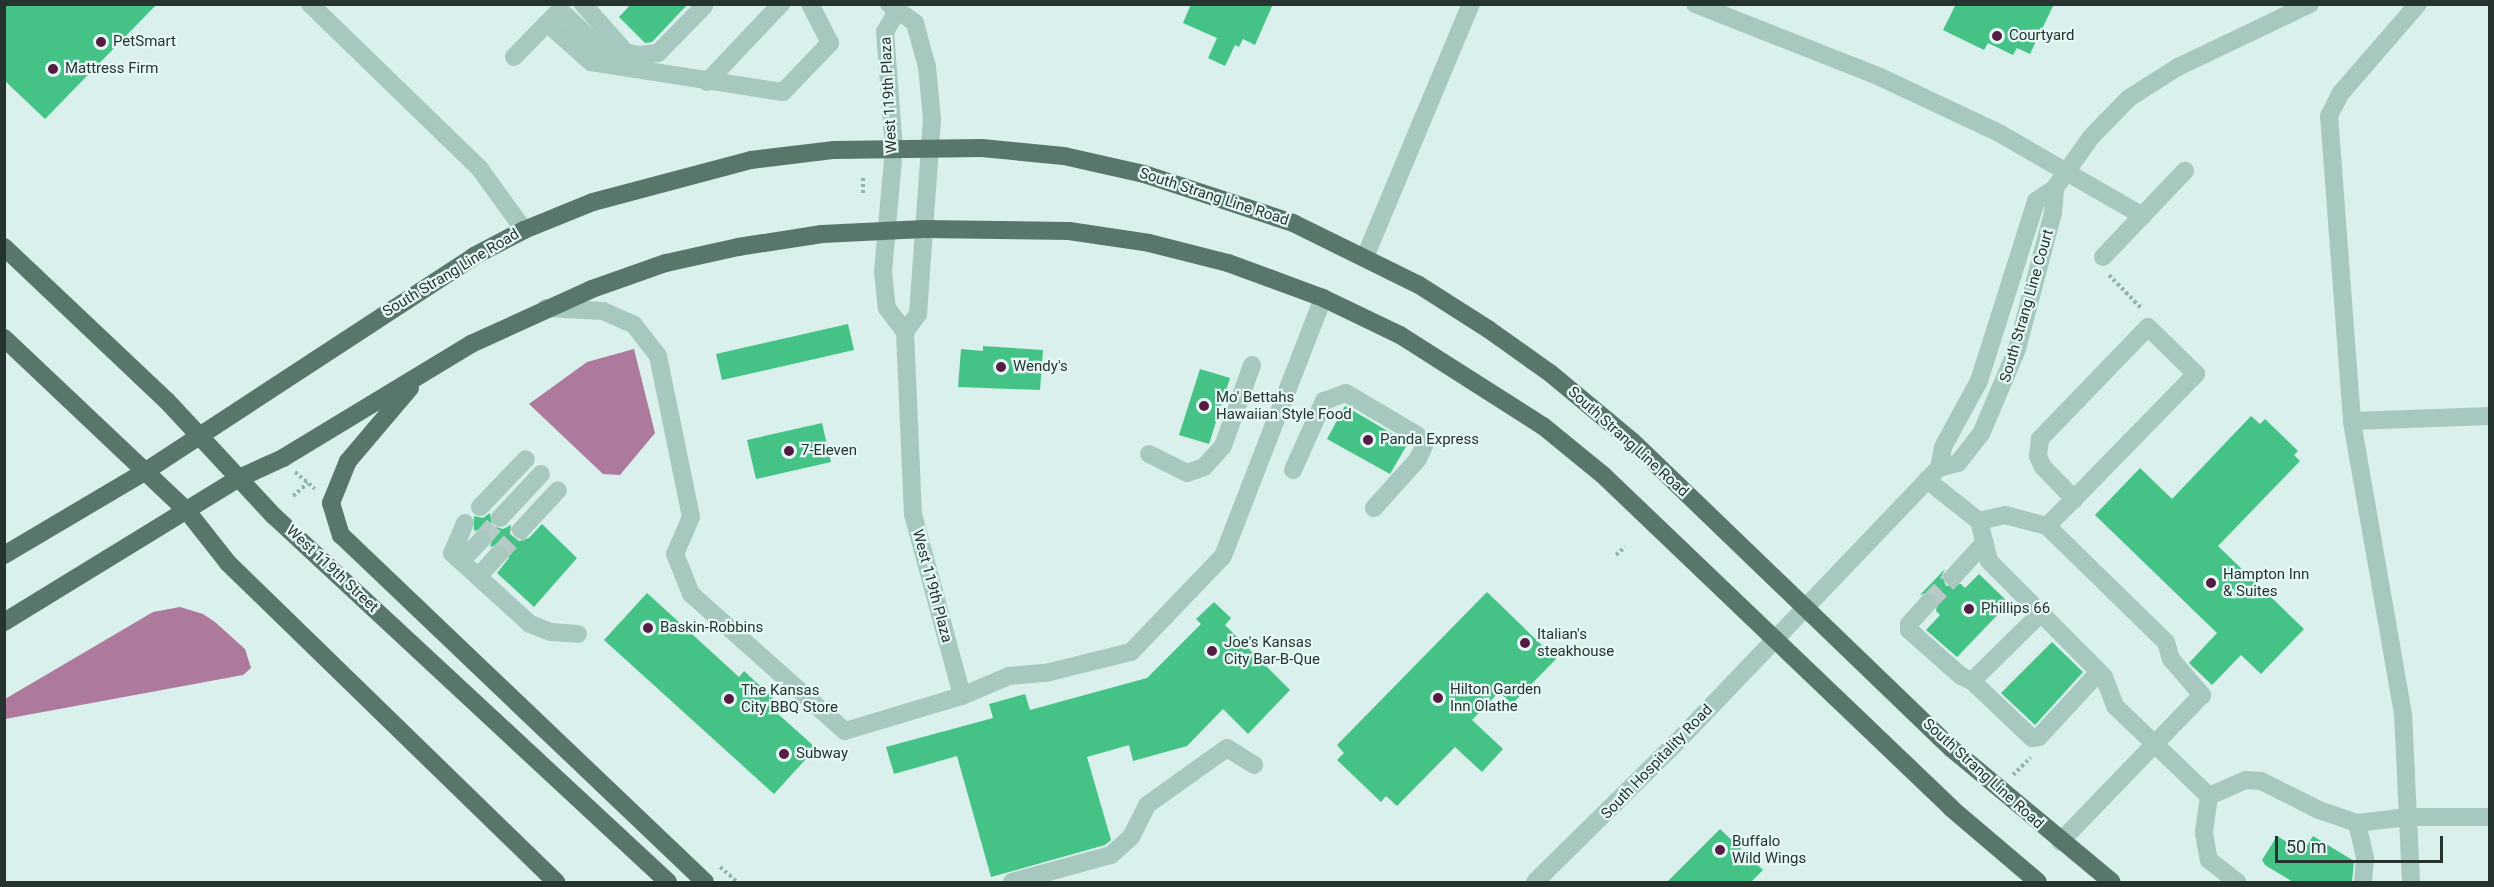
<!DOCTYPE html>
<html>
<head>
<meta charset="utf-8">
<style>
  body { margin:0 }
  #map { position:relative; width:2494px; height:887px; overflow:hidden; background:#d9f0ec; font-family:Roboto,sans-serif }
  div>[style] { position:absolute }
  [style*='--x'] { left:calc(var(--x)*1px); top:calc(var(--y)*1px); width:calc(var(--w)*1px); rotate:calc(var(--a)*1deg) }
  .water>* { inset:0; background:#ad799c }
  .building>* { inset:0; background:#45c387 }
  .minor-tunnel>* { height:18px; margin-top:-9px; transform-origin:0; background:repeating-linear-gradient(90deg,#b5cac6 0 18px,transparent 0 27px) }
  .path>* { height:4px; margin-top:-2px; transform-origin:0; background:repeating-linear-gradient(90deg,#90b4a9 0 3px,transparent 0 6px) }
  .minor>* { height:18px; margin:-9px; padding:0 9px; transform-origin:9px; border-radius:9px; background:#a6c8bf }
  .major>* { height:18px; margin:-9px; padding:0 9px; transform-origin:9px; border-radius:9px; background:#58766a }
  .dots>* { width:16px; height:16px; translate:-50% -50%; box-sizing:border-box; border:3px solid #e5f8f5; border-radius:50% }
  span { translate:-50% -50%; white-space:nowrap; text-align:center; line-height:1.15; -webkit-text-stroke:4.5px #e5f8f5; paint-order:stroke }
  .poi-label { font-size:15px; color:#26342f }
  .left { translate:0 -50%; text-align:left }
  .street-label { font-size:15px; color:#26342f }
  .frame { position:absolute; inset:0; border:6px solid #26342f; pointer-events:none }
  .scale { position:absolute; left:2275px; top:836px; width:168px; height:27px; box-sizing:border-box; border:3px solid #26342f; border-top:0; padding-left:8px; font-size:18px; line-height:21px; white-space:nowrap; color:#26342f; -webkit-text-stroke:4px #e5f8f5; paint-order:stroke }
</style>
</head>
<body>
<div id="map">
  <div class="water">
    <i style="clip-path:polygon(634px 349px,655px 433px,620px 475px,603px 474px,529px 404px,587px 362px)"></i>
    <i style="clip-path:polygon(180px 607px,203px 614px,215px 622px,245px 649px,251px 668px,243px 675px,5px 719px,5px 699px,153px 612px)"></i>
  </div>
  <div class="building">
    <i style="clip-path:polygon(4px 4px,157px 4px,45px 119px,4px 80px)"></i>
    <i style="clip-path:polygon(631px 4px,688px 4px,652px 42px,645px 43px,619px 17px)"></i>
    <i style="clip-path:polygon(1191px 4px,1273px 4px,1255px 45px,1243px 39px,1239px 47px,1235px 45px,1225px 66px,1208px 58px,1217px 38px,1183px 23px)"></i>
    <i style="clip-path:polygon(1956px 4px,2054px 4px,2030px 54px,2017px 48px,2013px 55px,1988px 43px,1984px 50px,1943px 30px)"></i>
    <i style="clip-path:polygon(848px 324px,854px 350px,722px 380px,716px 354px)"></i>
    <i style="clip-path:polygon(983px 346px,1043px 350px,1040px 390px,958px 387px,961px 349px,983px 351px)"></i>
    <i style="clip-path:polygon(1200px 369px,1230px 378px,1209px 444px,1179px 435px)"></i>
    <i style="clip-path:polygon(1345px 406px,1408px 443px,1390px 474px,1327px 439px)"></i>
    <i style="clip-path:polygon(2251px 416px,2260px 424px,2265px 419px,2298px 451px,2294px 455px,2300px 461px,2218px 546px,2304px 629px,2261px 674px,2241px 655px,2212px 685px,2189px 663px,2217px 633px,2095px 515px,2140px 468px,2172px 499px)"></i>
    <i style="clip-path:polygon(822px 423px,831px 462px,756px 479px,747px 440px)"></i>
    <i style="clip-path:polygon(490px 513px,492px 526px,503px 529px,511px 525px,510px 534px,519px 541px,529px 538px,542px 524px,577px 558px,534px 607px,497px 573px,509px 558px,506px 547px,500px 544px,490px 547px,493px 536px,485px 528px,474px 531px,474px 516px,483px 518px)"></i>
    <i style="clip-path:polygon(1945px 569px,1942px 575px,1946px 586px,1961px 584px,1965px 588px,1979px 574px,2009px 603px,1957px 657px,1926px 630px,1940px 615px,1936px 611px,1938px 599px,1930px 592px,1920px 595px)"></i>
    <i style="clip-path:polygon(1487px 592px,1556px 659px,1512px 704px,1499px 692px,1472px 720px,1503px 749px,1482px 772px,1455px 747px,1397px 806px,1386px 796px,1381px 802px,1337px 760px,1344px 753px,1337px 745px)"></i>
    <i style="clip-path:polygon(647px 593px,739px 677px,744px 671px,773px 698px,768px 705px,816px 748px,774px 794px,604px 640px)"></i>
    <i style="clip-path:polygon(1214px 602px,1231px 618px,1225px 625px,1290px 690px,1248px 734px,1223px 709px,1187px 746px,1133px 761px,1129px 745px,1087px 757px,1111px 840px,1105px 845px,991px 877px,957px 756px,894px 774px,886px 747px,993px 718px,989px 704px,1025px 694px,1030px 710px,1147px 678px,1201px 624px,1196px 619px)"></i>
    <i style="clip-path:polygon(2052px 642px,2083px 672px,2035px 725px,2001px 693px)"></i>
    <i style="clip-path:polygon(1720px 829px,1763px 870px,1751px 882px,1667px 882px)"></i>
    <i style="clip-path:polygon(2277px 836px,2303px 852px,2313px 836px,2354px 861px,2352px 882px,2293px 882px,2265px 865px,2262px 860px)"></i>
  </div>
  <div class="minor-tunnel">
    <i style="--x:482;--y:539;--w:28;--a:-49"></i>
    <i style="--x:498;--y:555;--w:34;--a:-47"></i>
    <i style="--x:1928;--y:603;--w:36;--a:-46"></i>
  </div>
  <div class="path">
    <i style="--x:863;--y:178;--w:17;--a:90"></i>
    <i style="--x:2109;--y:275;--w:47;--a:45.9"></i>
    <i style="--x:295;--y:472;--w:26;--a:40"></i>
    <i style="--x:293;--y:496;--w:20;--a:-41"></i>
    <i style="--x:1616;--y:555;--w:12;--a:-42"></i>
    <i style="--x:2013;--y:775;--w:25;--a:-45"></i>
    <i style="--x:720;--y:867;--w:23;--a:41"></i>
  </div>
  <div class="minor">
    <i style="--x:310;--y:4;--w:237;--a:44.1"></i>
    <i style="--x:480;--y:169;--w:75;--a:54.2"></i>
    <i style="--x:583;--y:4;--w:59;--a:48.4"></i>
    <i style="--x:889;--y:4;--w:32;--a:36"></i>
    <i style="--x:915;--y:23;--w:46;--a:74.7"></i>
    <i style="--x:927;--y:67;--w:52;--a:84.5"></i>
    <i style="--x:932;--y:119;--w:196;--a:94.1"></i>
    <i style="--x:918;--y:314;--w:22;--a:126"></i>
    <i style="--x:1695;--y:4;--w:199;--a:21.5"></i>
    <i style="--x:1880;--y:77;--w:132;--a:25.2"></i>
    <i style="--x:1999;--y:133;--w:166;--a:30"></i>
    <i style="--x:560;--y:10;--w:52;--a:43.5"></i>
    <i style="--x:598;--y:46;--w:42;--a:12.4"></i>
    <i style="--x:639;--y:55;--w:19;--a:-6"></i>
    <i style="--x:658;--y:53;--w:66;--a:-45.6"></i>
    <i style="--x:896;--y:13;--w:22;--a:120"></i>
    <i style="--x:885;--y:32;--w:116;--a:85.6"></i>
    <i style="--x:894;--y:148;--w:124;--a:95.1"></i>
    <i style="--x:883;--y:272;--w:36;--a:84"></i>
    <i style="--x:887;--y:308;--w:30;--a:53"></i>
    <i style="--x:905;--y:332;--w:182;--a:87.5"></i>
    <i style="--x:913;--y:514;--w:188;--a:74.9"></i>
    <i style="--x:547;--y:23;--w:59;--a:41.6"></i>
    <i style="--x:591;--y:62;--w:194;--a:8.9"></i>
    <i style="--x:783;--y:92;--w:68;--a:-46.2"></i>
    <i style="--x:830;--y:43;--w:44;--a:-117.1"></i>
    <i style="--x:514;--y:57;--w:60;--a:-45.7"></i>
    <i style="--x:707;--y:82;--w:108;--a:-46.5"></i>
    <i style="--x:1365;--y:257;--w:274;--a:-67.3"></i>
    <i style="--x:2103;--y:257;--w:119;--a:-46.4"></i>
    <i style="--x:546;--y:308;--w:57;--a:3"></i>
    <i style="--x:603;--y:311;--w:34;--a:24"></i>
    <i style="--x:634;--y:325;--w:39;--a:52"></i>
    <i style="--x:658;--y:356;--w:164;--a:78.4"></i>
    <i style="--x:691;--y:517;--w:40;--a:113.4"></i>
    <i style="--x:675;--y:554;--w:43;--a:68.2"></i>
    <i style="--x:691;--y:594;--w:206;--a:41.7"></i>
    <i style="--x:845;--y:731;--w:122;--a:-16.7"></i>
    <i style="--x:962;--y:696;--w:51;--a:-23.1"></i>
    <i style="--x:1009;--y:676;--w:37;--a:-5"></i>
    <i style="--x:1046;--y:673;--w:88;--a:-13.9"></i>
    <i style="--x:1131;--y:652;--w:133;--a:-46.2"></i>
    <i style="--x:1223;--y:556;--w:277;--a:-68.8"></i>
    <i style="--x:2352;--y:421;--w:138;--a:-2.1"></i>
    <i style="--x:1149;--y:454;--w:42;--a:26.6"></i>
    <i style="--x:1187;--y:473;--w:18;--a:-19"></i>
    <i style="--x:1204;--y:467;--w:28;--a:-48"></i>
    <i style="--x:1223;--y:446;--w:86;--a:-70.3"></i>
    <i style="--x:1939;--y:468;--w:21;--a:-79"></i>
    <i style="--x:1943;--y:447;--w:75;--a:-61.4"></i>
    <i style="--x:1979;--y:381;--w:189;--a:-72.4"></i>
    <i style="--x:2036;--y:201;--w:23;--a:-34"></i>
    <i style="--x:2055;--y:188;--w:62;--a:-54.8"></i>
    <i style="--x:2091;--y:137;--w:54;--a:-45.7"></i>
    <i style="--x:2129;--y:98;--w:58;--a:-32.3"></i>
    <i style="--x:2178;--y:67;--w:146;--a:-25.5"></i>
    <i style="--x:1293;--y:470;--w:76;--a:-65.8"></i>
    <i style="--x:1324;--y:401;--w:23;--a:-20"></i>
    <i style="--x:1346;--y:393;--w:82;--a:30.6"></i>
    <i style="--x:1417;--y:435;--w:13;--a:58"></i>
    <i style="--x:1424;--y:446;--w:14;--a:115"></i>
    <i style="--x:1418;--y:459;--w:66;--a:131.9"></i>
    <i style="--x:1927;--y:480;--w:66;--a:38.3"></i>
    <i style="--x:1979;--y:521;--w:41;--a:76"></i>
    <i style="--x:1989;--y:561;--w:163;--a:45.2"></i>
    <i style="--x:2104;--y:677;--w:31;--a:69"></i>
    <i style="--x:2115;--y:706;--w:130;--a:43.8"></i>
    <i style="--x:480;--y:507;--w:66;--a:-46.2"></i>
    <i style="--x:500;--y:518;--w:60;--a:-47"></i>
    <i style="--x:1979;--y:521;--w:27;--a:-13"></i>
    <i style="--x:2005;--y:515;--w:43;--a:14.7"></i>
    <i style="--x:2047;--y:526;--w:166;--a:44.3"></i>
    <i style="--x:2166;--y:642;--w:18;--a:74"></i>
    <i style="--x:2171;--y:659;--w:48;--a:49.3"></i>
    <i style="--x:2202;--y:695;--w:204;--a:134"></i>
    <i style="--x:465;--y:523;--w:33;--a:113"></i>
    <i style="--x:452;--y:553;--w:105;--a:42.3"></i>
    <i style="--x:530;--y:624;--w:22;--a:21"></i>
    <i style="--x:551;--y:632;--w:27;--a:4"></i>
    <i style="--x:2047;--y:526;--w:38;--a:-45"></i>
    <i style="--x:2074;--y:499;--w:175;--a:-45.7"></i>
    <i style="--x:2196;--y:374;--w:67;--a:-135.6"></i>
    <i style="--x:2148;--y:327;--w:156;--a:134"></i>
    <i style="--x:2040;--y:439;--w:17;--a:97"></i>
    <i style="--x:2038;--y:456;--w:12;--a:66"></i>
    <i style="--x:2043;--y:467;--w:45;--a:45.9"></i>
    <i style="--x:521;--y:530;--w:54;--a:-47.2"></i>
    <i style="--x:461;--y:561;--w:30;--a:-46"></i>
    <i style="--x:478;--y:577;--w:30;--a:-48"></i>
    <i style="--x:1953;--y:577;--w:47;--a:-47.6"></i>
    <i style="--x:1928;--y:603;--w:28;--a:132"></i>
    <i style="--x:1909;--y:624;--w:6;--a:90"></i>
    <i style="--x:1909;--y:630;--w:69;--a:41.5"></i>
    <i style="--x:1961;--y:676;--w:12;--a:24"></i>
    <i style="--x:2041;--y:613;--w:97;--a:135.4"></i>
    <i style="--x:1972;--y:681;--w:83;--a:43.5"></i>
    <i style="--x:2032;--y:738;--w:7;--a:-8"></i>
    <i style="--x:2039;--y:737;--w:88;--a:-47.3"></i>
    <i style="--x:2209;--y:796;--w:40;--a:-23.4"></i>
    <i style="--x:2246;--y:780;--w:15;--a:4"></i>
    <i style="--x:2261;--y:781;--w:65;--a:26.6"></i>
    <i style="--x:2319;--y:810;--w:40;--a:18.9"></i>
    <i style="--x:2357;--y:823;--w:50;--a:-6.8"></i>
    <i style="--x:2407;--y:817;--w:83;--a:0"></i>
    <i style="--x:2209;--y:796;--w:37;--a:98"></i>
    <i style="--x:2204;--y:833;--w:27;--a:80"></i>
    <i style="--x:2209;--y:860;--w:36;--a:38"></i>
    <i style="--x:2357;--y:823;--w:37;--a:77"></i>
    <i style="--x:2365;--y:859;--w:23;--a:95"></i>
    <i style="--x:1012;--y:882;--w:103;--a:-15.3"></i>
    <i style="--x:1111;--y:855;--w:27;--a:-42"></i>
    <i style="--x:1131;--y:837;--w:36;--a:-63"></i>
    <i style="--x:1147;--y:805;--w:98;--a:-35.5"></i>
    <i style="--x:1227;--y:748;--w:32;--a:32"></i>
    <i style="--x:1535;--y:882;--w:199;--a:-44.6"></i>
    <i style="--x:1677;--y:742;--w:362;--a:-46.3"></i>
    <i style="--x:1927;--y:480;--w:17;--a:-45"></i>
    <i style="--x:1939;--y:468;--w:20;--a:-15"></i>
    <i style="--x:1958;--y:463;--w:37;--a:-52"></i>
    <i style="--x:1981;--y:434;--w:92;--a:-67"></i>
    <i style="--x:2017;--y:349;--w:141;--a:-75.2"></i>
    <i style="--x:2053;--y:213;--w:25;--a:-85"></i>
    <i style="--x:2411;--y:882;--w:168;--a:-92.7"></i>
    <i style="--x:2403;--y:714;--w:297;--a:-99.9"></i>
    <i style="--x:2352;--y:421;--w:306;--a:-94.3"></i>
    <i style="--x:2329;--y:116;--w:25;--a:-63"></i>
    <i style="--x:2340;--y:94;--w:119;--a:-49.1"></i>
  </div>
  <div class="major">
    <i style="--x:4;--y:247;--w:224;--a:43.4"></i>
    <i style="--x:167;--y:401;--w:157;--a:47.1"></i>
    <i style="--x:274;--y:516;--w:538;--a:42.89"></i>
    <i style="--x:4;--y:338;--w:252;--a:43.4"></i>
    <i style="--x:187;--y:511;--w:66;--a:51.7"></i>
    <i style="--x:228;--y:563;--w:458;--a:44.2"></i>
    <i style="--x:410;--y:388;--w:96;--a:130.3"></i>
    <i style="--x:348;--y:461;--w:45;--a:112"></i>
    <i style="--x:331;--y:503;--w:34;--a:73"></i>
    <i style="--x:341;--y:535;--w:503;--a:43.63"></i>
    <i style="--x:4;--y:555;--w:165;--a:-30.6"></i>
    <i style="--x:146;--y:471;--w:392;--a:-33.2"></i>
    <i style="--x:474;--y:256;--w:56;--a:-27.5"></i>
    <i style="--x:524;--y:230;--w:74;--a:-22.1"></i>
    <i style="--x:593;--y:202;--w:163;--a:-14.9"></i>
    <i style="--x:751;--y:160;--w:84;--a:-6.9"></i>
    <i style="--x:834;--y:150;--w:148;--a:-0.8"></i>
    <i style="--x:982;--y:148;--w:82;--a:5.6"></i>
    <i style="--x:1064;--y:156;--w:82;--a:12.7"></i>
    <i style="--x:1144;--y:174;--w:157;--a:18.2"></i>
    <i style="--x:1293;--y:223;--w:140;--a:26.2"></i>
    <i style="--x:1419;--y:285;--w:82;--a:32.5"></i>
    <i style="--x:1488;--y:329;--w:76;--a:35.4"></i>
    <i style="--x:1550;--y:373;--w:107;--a:39.7"></i>
    <i style="--x:1632;--y:441;--w:443;--a:43.9"></i>
    <i style="--x:1951;--y:748;--w:209;--a:39.8"></i>
    <i style="--x:4;--y:622;--w:273;--a:-31.5"></i>
    <i style="--x:237;--y:479;--w:51;--a:-24.5"></i>
    <i style="--x:283;--y:458;--w:220;--a:-31.2"></i>
    <i style="--x:471;--y:344;--w:133;--a:-24.4"></i>
    <i style="--x:592;--y:289;--w:78;--a:-19.4"></i>
    <i style="--x:666;--y:263;--w:74;--a:-12.5"></i>
    <i style="--x:738;--y:247;--w:85;--a:-8.8"></i>
    <i style="--x:822;--y:234;--w:102;--a:-2.8"></i>
    <i style="--x:924;--y:229;--w:145;--a:0.8"></i>
    <i style="--x:1069;--y:231;--w:81;--a:8.5"></i>
    <i style="--x:1149;--y:243;--w:81;--a:14.2"></i>
    <i style="--x:1228;--y:263;--w:101;--a:20.2"></i>
    <i style="--x:1323;--y:298;--w:85;--a:25.7"></i>
    <i style="--x:1400;--y:335;--w:169;--a:32.5"></i>
    <i style="--x:1543;--y:426;--w:77;--a:39.2"></i>
    <i style="--x:1603;--y:475;--w:482;--a:43.7"></i>
    <i style="--x:1951;--y:808;--w:114;--a:40.4"></i>
  </div>
  <div class="dots">
    <i style="left:1997px;top:36px;background:#541d41"></i>
    <i style="left:101px;top:42px;background:#541d41"></i>
    <i style="left:53px;top:69px;background:#541d41"></i>
    <i style="left:1001px;top:367px;background:#541d41"></i>
    <i style="left:1204px;top:406px;background:#541d41"></i>
    <i style="left:1368px;top:440px;background:#541d41"></i>
    <i style="left:789px;top:451px;background:#541d41"></i>
    <i style="left:2211px;top:583px;background:#541d41"></i>
    <i style="left:1969px;top:609px;background:#541d41"></i>
    <i style="left:648px;top:628px;background:#541d41"></i>
    <i style="left:1525px;top:643px;background:#541d41"></i>
    <i style="left:1212px;top:651px;background:#541d41"></i>
    <i style="left:1438px;top:698px;background:#541d41"></i>
    <i style="left:729px;top:699px;background:#541d41"></i>
    <i style="left:784px;top:754px;background:#541d41"></i>
    <i style="left:1720px;top:850px;background:#541d41"></i>
  </div>
  <div class="poi-label">
    <span class="left" style="left:2009px;top:36px">Courtyard</span>
    <span class="left" style="left:113px;top:42px">PetSmart</span>
    <span class="left" style="left:65px;top:69px">Mattress Firm</span>
    <span class="left" style="left:1013px;top:367px">Wendy's</span>
    <span class="left" style="left:1216px;top:406px">Mo' Bettahs<br>Hawaiian Style Food</span>
    <span class="left" style="left:1380px;top:440px">Panda Express</span>
    <span class="left" style="left:801px;top:451px">7-Eleven</span>
    <span class="left" style="left:2223px;top:583px">Hampton Inn<br>&amp; Suites</span>
    <span class="left" style="left:1981px;top:609px">Phillips 66</span>
    <span class="left" style="left:660px;top:628px">Baskin-Robbins</span>
    <span class="left" style="left:1537px;top:643px">Italian's<br>steakhouse</span>
    <span class="left" style="left:1224px;top:651px">Joe's Kansas<br>City Bar-B-Que</span>
    <span class="left" style="left:1450px;top:698px">Hilton Garden<br>Inn Olathe</span>
    <span class="left" style="left:741px;top:699px">The Kansas<br>City BBQ Store</span>
    <span class="left" style="left:796px;top:754px">Subway</span>
    <span class="left" style="left:1732px;top:850px">Buffalo<br>Wild Wings</span>
  </div>
  <div class="street-label">
    <span style="left:889px;top:95px;rotate:-93deg">West 119th Plaza</span>
    <span style="left:1214px;top:197px;rotate:18deg">South Strang Line Road</span>
    <span style="left:451px;top:273px;rotate:-31deg">South Strang Line Road</span>
    <span style="left:2027px;top:306px;rotate:-74deg">South Strang Line Court</span>
    <span style="left:1628px;top:442px;rotate:42deg">South Strang Line Road</span>
    <span style="left:332px;top:569px;rotate:43deg">West 119th Street</span>
    <span style="left:932px;top:586px;rotate:75deg">West 119th Plaza</span>
    <span style="left:1657px;top:762px;rotate:-46deg">South Hospitality Road</span>
    <span style="left:1983px;top:774px;rotate:42deg">South Strang Line Road</span>
  </div>
  <div class="frame"></div>
  <div class="scale">50 m</div>
</div>
</body>
</html>
